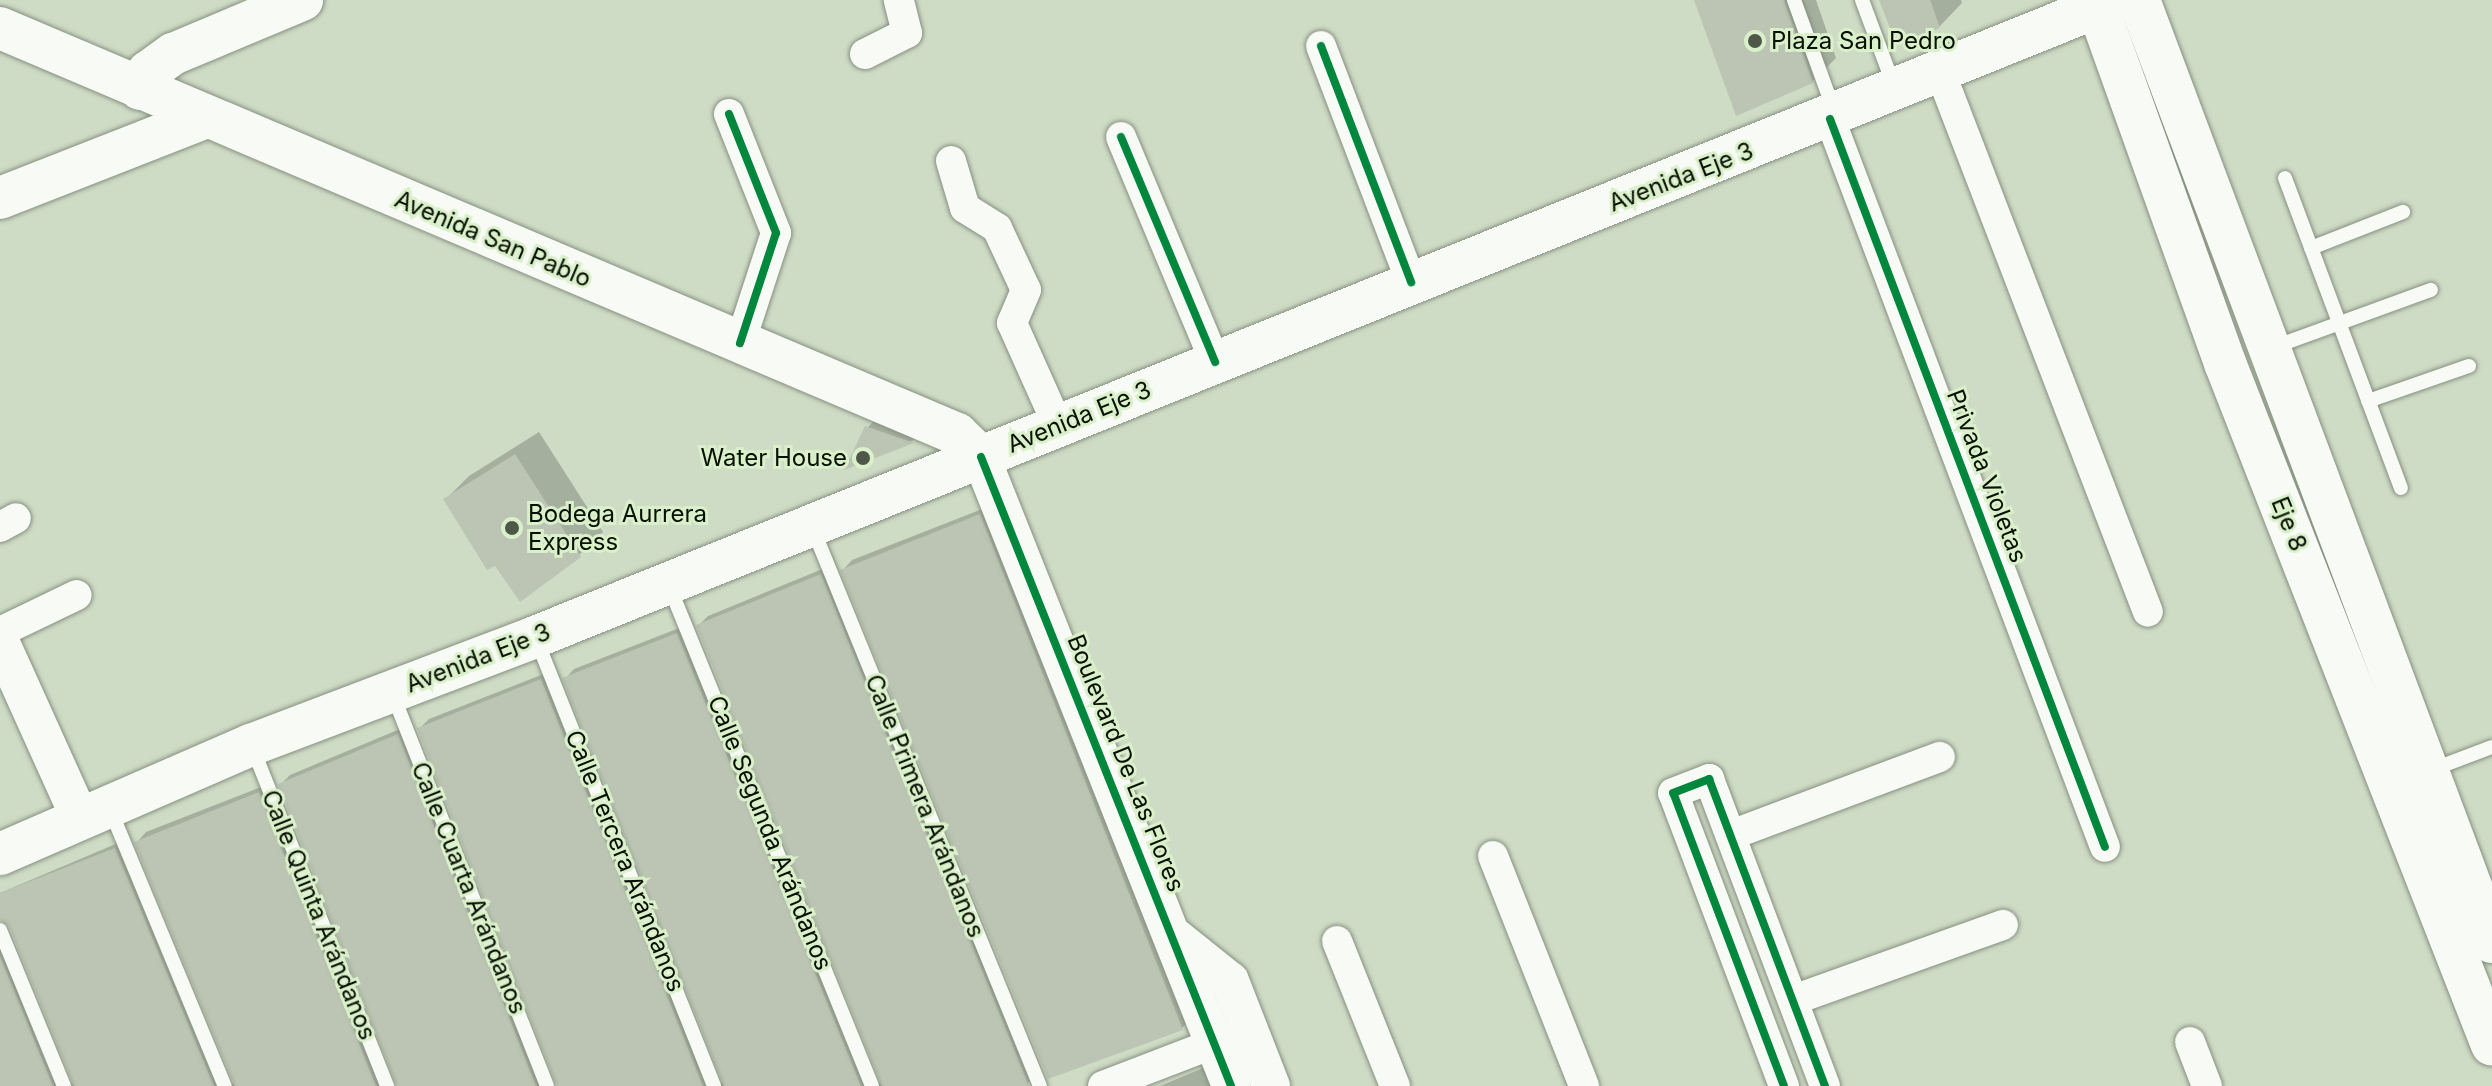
<!DOCTYPE html>
<html>
<head>
<meta charset="utf-8">
<style>
  body { margin:0 }
  #map { position:relative; width:2492px; height:1086px; overflow:hidden; background:#cedbc5; font-family:Inter,sans-serif }
  div>[style] { position:absolute }
  [style*='--x'] { left:calc(var(--x)*1px); top:calc(var(--y)*1px); width:calc(var(--w)*1px); rotate:calc(var(--a)*1deg) }
  .shadow>* { inset:0; background:#0003 }
  .building>* { inset:0; background:#bcc5b4 }
  .roads { filter:drop-shadow(0 0 2px #879080) drop-shadow(0 0 2px #879080) }
  .service>* { height:14px; margin:-7px; padding:0 7px; transform-origin:7px; border-radius:7px; background:#f8faf6 }
  .minor>* { height:30px; margin:-15px; padding:0 15px; transform-origin:15px; border-radius:15px; background:#f8faf6 }
  .tertiary>* { height:38px; margin:-19px; padding:0 19px; transform-origin:19px; border-radius:19px; background:#f8faf6 }
  .secondary>* { height:42px; margin:-21px; padding:0 21px; transform-origin:21px; border-radius:21px; background:#f8faf6 }
  .cycleway>* { height:8px; margin:-4px; padding:0 4px; transform-origin:4px; border-radius:4px; background:#00873e }
  .dots>* { width:22px; height:22px; translate:-50% -50%; box-sizing:border-box; border:4px solid #daf0ca; border-radius:50% }
  span { translate:-50% -50%; white-space:nowrap; text-align:center; line-height:1.15; -webkit-text-stroke:6px #daf0ca; paint-order:stroke }
  .poi-label { font-size:24px; color:#091004 }
  .left { translate:0 -50%; text-align:left }
  .right { translate:-100% -50%; text-align:right }
  .street-label { font-size:24px; color:#091004 }
</style>
</head>
<body>
<div id="map">
  <div class="shadow">
    <i style="clip-path:polygon(1697px 0,1816px 0,1836px 58px,1812px 82px)"></i>
    <i style="clip-path:polygon(1881px 0,1961px 0,1962px 3px,1939px 27px)"></i>
    <i style="clip-path:polygon(879px 416px,923px 430px,912px 441px,848px 467px,867px 428px)"></i>
    <i style="clip-path:polygon(539px 432px,603px 532px,579px 555px,446px 499px,469px 476px)"></i>
    <i style="clip-path:polygon(990px 506px,1192px 1018px,1182px 1028px,1049px 1076px,843px 570px,852px 560px)"></i>
    <i style="clip-path:polygon(830px 566px,1038px 1075px,1024px 1086px,558px 1086px,419px 729px,429px 719px,551px 671px,714px 1080px,727px 1085px,565px 679px,574px 669px,687px 625px,872px 1080px,885px 1085px,698px 626px,708px 616px)"></i>
    <i style="clip-path:polygon(407px 726px,547px 1080px,554px 1086px,398px 1086px,280px 785px,290px 775px)"></i>
    <i style="clip-path:polygon(269px 784px,387px 1080px,394px 1086px,0 1086px,0 924px,64px 1081px,77px 1085px,0 893px,125px 840px,225px 1081px,238px 1085px,137px 842px,146px 832px)"></i>
    <i style="clip-path:polygon(1208px 1066px,1216px 1086px,1160px 1086px)"></i>
  </div>
  <div class="building">
    <i style="clip-path:polygon(1694px 0,1784px 0,1813px 83px,1736px 116px)"></i>
    <i style="clip-path:polygon(1879px 0,1930px 0,1940px 28px,1896px 44px)"></i>
    <i style="clip-path:polygon(865px 426px,914px 443px,844px 470px)"></i>
    <i style="clip-path:polygon(515px 454px,581px 557px,520px 602px,495px 566px,487px 570px,443px 499px)"></i>
    <i style="clip-path:polygon(980px 514px,1183px 1030px,1048px 1079px,840px 570px)"></i>
    <i style="clip-path:polygon(821px 574px,1029px 1086px,882px 1086px,696px 625px)"></i>
    <i style="clip-path:polygon(677px 633px,861px 1086px,724px 1086px,562px 678px)"></i>
    <i style="clip-path:polygon(541px 679px,703px 1086px,557px 1086px,417px 728px)"></i>
    <i style="clip-path:polygon(398px 734px,536px 1086px,397px 1086px,278px 784px)"></i>
    <i style="clip-path:polygon(259px 792px,376px 1086px,235px 1086px,134px 842px)"></i>
    <i style="clip-path:polygon(115px 848px,214px 1086px,74px 1086px,9px 926px,0 920px,0 893px)"></i>
    <i style="clip-path:polygon(0 956px,53px 1086px,0 1086px)"></i>
  </div>
  <div class="roads">
    <div class="service">
      <i style="--x:1794;--y:0;--w:115;--a:70.1"></i>
      <i style="--x:1862;--y:0;--w:92;--a:69.6"></i>
      <i style="--x:2285;--y:178;--w:331;--a:69.5"></i>
      <i style="--x:2311;--y:248;--w:99;--a:-21.4"></i>
      <i style="--x:2274;--y:347;--w:167;--a:-20"></i>
      <i style="--x:2368;--y:401;--w:107;--a:-19.1"></i>
      <i style="--x:813;--y:529;--w:601;--a:67.83"></i>
      <i style="--x:670;--y:588;--w:537;--a:67.92"></i>
      <i style="--x:537;--y:641;--w:479;--a:68.3"></i>
      <i style="--x:393;--y:695;--w:420;--a:68.5"></i>
      <i style="--x:253;--y:749;--w:363;--a:68.3"></i>
      <i style="--x:2431;--y:770;--w:65;--a:-20.7"></i>
      <i style="--x:110;--y:809;--w:300;--a:67.5"></i>
      <i style="--x:0;--y:930;--w:169;--a:67.7"></i>
    </div>
    <div class="minor">
      <i style="--x:1321;--y:46;--w:253;--a:69.1"></i>
      <i style="--x:865;--y:54;--w:47;--a:-26.6"></i>
      <i style="--x:907;--y:33;--w:34;--a:-104"></i>
      <i style="--x:1941;--y:74;--w:576;--a:68.96"></i>
      <i style="--x:729;--y:114;--w:128;--a:68.4"></i>
      <i style="--x:776;--y:233;--w:116;--a:108.1"></i>
      <i style="--x:1830;--y:119;--w:778;--a:69.31"></i>
      <i style="--x:1121;--y:137;--w:244;--a:67.3"></i>
      <i style="--x:951;--y:161;--w:49;--a:73.4"></i>
      <i style="--x:965;--y:208;--w:38;--a:32"></i>
      <i style="--x:997;--y:228;--w:68;--a:64.9"></i>
      <i style="--x:1026;--y:290;--w:36;--a:113"></i>
      <i style="--x:1012;--y:323;--w:113;--a:65.9"></i>
      <i style="--x:0;--y:527;--w:18;--a:-29"></i>
      <i style="--x:0;--y:632;--w:85;--a:-25.7"></i>
      <i style="--x:1731;--y:835;--w:223;--a:-20.5"></i>
      <i style="--x:1493;--y:856;--w:247;--a:68.4"></i>
      <i style="--x:1337;--y:941;--w:156;--a:68.2"></i>
      <i style="--x:1793;--y:1000;--w:223;--a:-19.7"></i>
      <i style="--x:2190;--y:1042;--w:47;--a:68.9"></i>
      <i style="--x:1103;--y:1086;--w:120;--a:-21"></i>
      <i style="--x:1784;--y:1086;--w:313;--a:-110.7"></i>
      <i style="--x:1673;--y:793;--w:39;--a:-21"></i>
      <i style="--x:1709;--y:779;--w:328;--a:69.3"></i>
    </div>
    <div class="tertiary">
      <i style="--x:981;--y:457;--w:677;--a:68.32"></i>
      <i style="--x:0;--y:641;--w:194;--a:65.7"></i>
      <i style="--x:1175;--y:937;--w:70;--a:38.7"></i>
      <i style="--x:1230;--y:981;--w:113;--a:68.7"></i>
    </div>
    <div class="secondary">
      <i style="--x:2095;--y:0;--w:386;--a:70.3"></i>
      <i style="--x:2225;--y:363;--w:732;--a:68.62"></i>
      <i style="--x:2139;--y:0;--w:1006;--a:69.46"></i>
      <i style="--x:0;--y:28;--w:1040;--a:22.99"></i>
      <i style="--x:957;--y:434;--w:33;--a:44"></i>
      <i style="--x:140;--y:89;--w:19;--a:-65"></i>
      <i style="--x:148;--y:72;--w:31;--a:-36"></i>
      <i style="--x:173;--y:54;--w:140;--a:-22.7"></i>
      <i style="--x:0;--y:198;--w:222;--a:-21.4"></i>
      <i style="--x:0;--y:854;--w:274;--a:-23.5"></i>
      <i style="--x:251;--y:745;--w:304;--a:-20.8"></i>
      <i style="--x:535;--y:637;--w:1704;--a:-21.96"></i>
    </div>
  </div>
  <div class="cycleway">
    <i style="--x:1321;--y:46;--w:253;--a:69.1"></i>
    <i style="--x:729;--y:114;--w:128;--a:68.4"></i>
    <i style="--x:776;--y:233;--w:116;--a:108.1"></i>
    <i style="--x:1830;--y:119;--w:778;--a:69.31"></i>
    <i style="--x:1121;--y:137;--w:244;--a:67.3"></i>
    <i style="--x:981;--y:457;--w:677;--a:68.32"></i>
    <i style="--x:1784;--y:1086;--w:313;--a:-110.7"></i>
    <i style="--x:1673;--y:793;--w:39;--a:-21"></i>
    <i style="--x:1709;--y:779;--w:328;--a:69.3"></i>
  </div>
  <div class="dots">
    <i style="left:1755px;top:41px;background:#4e5748"></i>
    <i style="left:863px;top:458px;background:#4e5748"></i>
    <i style="left:512px;top:528px;background:#4e5748"></i>
  </div>
  <div class="poi-label">
    <span class="left" style="left:1771px;top:41px">Plaza San Pedro</span>
    <span class="right" style="left:847px;top:458px">Water House</span>
    <span class="left" style="left:528px;top:528px">Bodega Aurrera<br>Express</span>
  </div>
  <div class="street-label">
    <span style="left:1681px;top:177px;rotate:-21deg">Avenida Eje 3</span>
    <span style="left:493px;top:239px;rotate:23deg">Avenida San Pablo</span>
    <span style="left:1079px;top:417px;rotate:-22deg">Avenida Eje 3</span>
    <span style="left:1987px;top:476px;rotate:69deg">Privada Violetas</span>
    <span style="left:2289px;top:524px;rotate:68deg">Eje 8</span>
    <span style="left:478px;top:658px;rotate:-21deg">Avenida Eje 3</span>
    <span style="left:1126px;top:763px;rotate:68deg">Boulevard De Las Flores</span>
    <span style="left:925px;top:806px;rotate:68deg">Calle Primera Arándanos</span>
    <span style="left:770px;top:833px;rotate:68deg">Calle Segunda Arándanos</span>
    <span style="left:625px;top:861px;rotate:68deg">Calle Tercera Arándanos</span>
    <span style="left:469px;top:888px;rotate:68deg">Calle Cuarta Arándanos</span>
    <span style="left:319px;top:915px;rotate:68deg">Calle Quinta Arándanos</span>
  </div>
</div>
</body>
</html>
